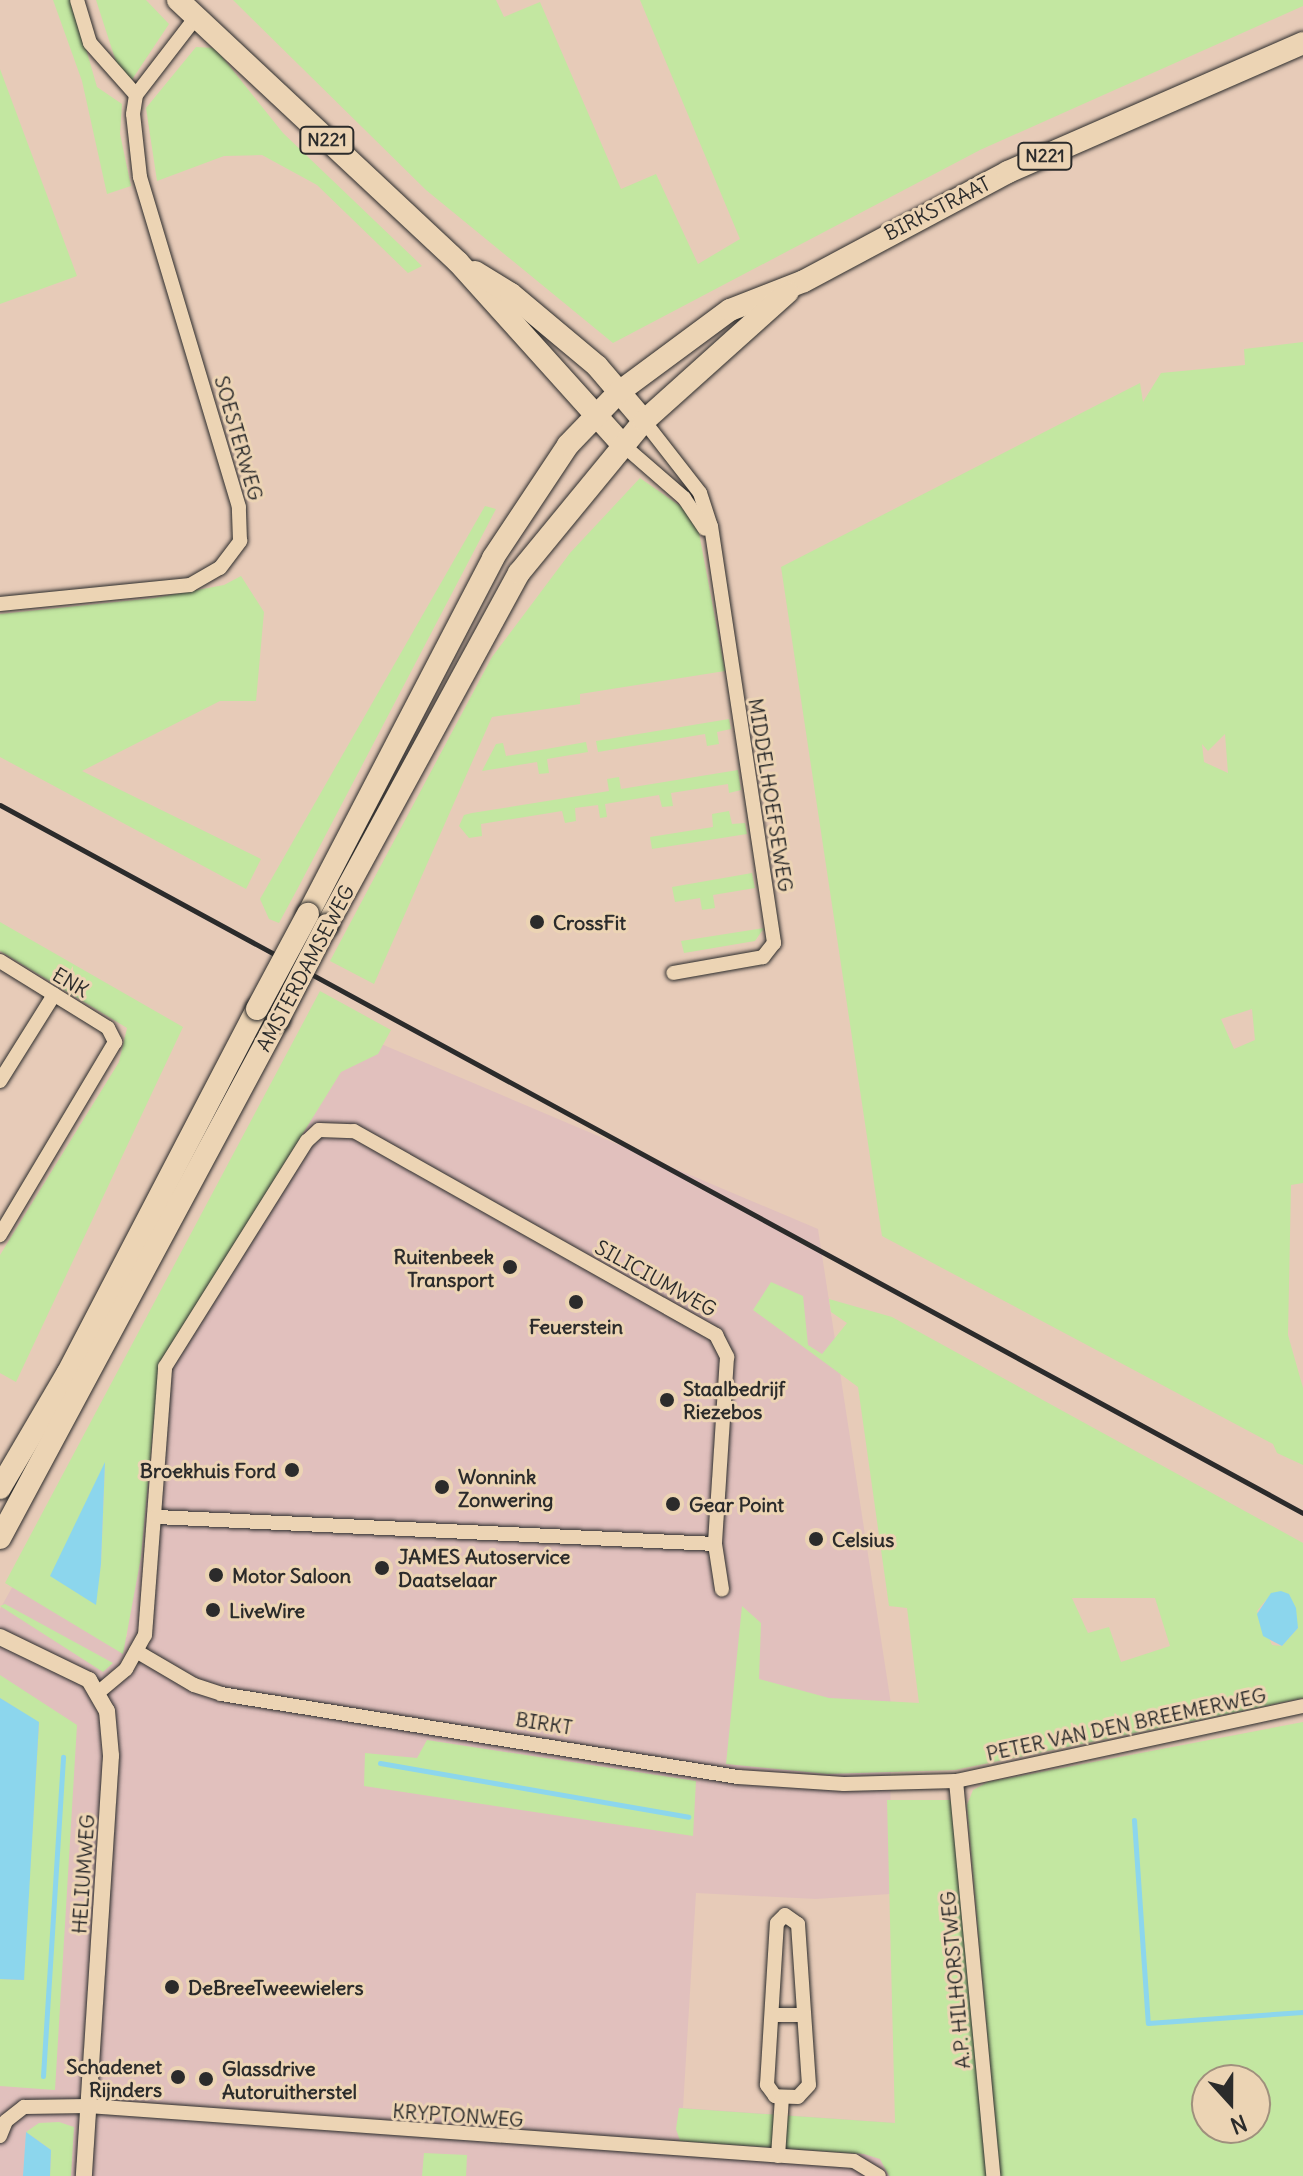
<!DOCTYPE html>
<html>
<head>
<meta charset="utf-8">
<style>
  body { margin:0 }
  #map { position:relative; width:1303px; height:2176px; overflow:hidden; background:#e7cbb8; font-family:Delius,sans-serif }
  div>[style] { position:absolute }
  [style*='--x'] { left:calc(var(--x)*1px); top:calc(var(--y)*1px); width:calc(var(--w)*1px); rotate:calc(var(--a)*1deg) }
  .built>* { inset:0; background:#e1c0bd }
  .green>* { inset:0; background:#c3e7a1 }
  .water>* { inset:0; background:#8cd6ed }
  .stream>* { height:5px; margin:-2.5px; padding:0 2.5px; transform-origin:2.5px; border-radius:2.5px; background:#8cd6ed }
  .roads { filter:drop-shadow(0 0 2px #2b2b2b) drop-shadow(0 0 2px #2b2b2b) }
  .minor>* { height:14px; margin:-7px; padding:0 7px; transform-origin:7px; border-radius:7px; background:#ecd4b4 }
  .tertiary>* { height:16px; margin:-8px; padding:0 8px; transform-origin:8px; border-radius:8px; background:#ecd4b4 }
  .primary>* { height:22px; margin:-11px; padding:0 11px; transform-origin:11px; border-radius:11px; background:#ecd4b4 }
  .rail>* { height:5px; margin:-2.5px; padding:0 2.5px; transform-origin:2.5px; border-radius:2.5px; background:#2b2b2b }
  .bridges { filter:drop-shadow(0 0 2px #2b2b2b) drop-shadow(0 0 2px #2b2b2b) }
  .primary-bridge>* { height:22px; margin:-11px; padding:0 11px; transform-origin:11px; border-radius:11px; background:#ecd4b4 }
  .dots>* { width:22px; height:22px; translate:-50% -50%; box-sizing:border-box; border:4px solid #ecd4b4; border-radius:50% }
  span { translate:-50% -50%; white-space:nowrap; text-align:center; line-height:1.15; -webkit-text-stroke:6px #ecd4b4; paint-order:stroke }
  .shield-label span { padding:2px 6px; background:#ecd4b4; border:2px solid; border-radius:6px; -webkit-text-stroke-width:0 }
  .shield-label { font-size:18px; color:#2b2b2b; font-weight:700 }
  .street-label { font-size:20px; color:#2b2b2b }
  .poi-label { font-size:20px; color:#2b2b2b; font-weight:700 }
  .left { translate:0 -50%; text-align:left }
  .right { translate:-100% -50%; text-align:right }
  .north { position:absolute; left:1191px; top:2064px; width:80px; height:80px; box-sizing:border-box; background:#ecd4b4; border:2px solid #9f907d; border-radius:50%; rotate:159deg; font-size:22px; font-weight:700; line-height:32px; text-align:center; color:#2b2b2b }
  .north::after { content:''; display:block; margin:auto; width:28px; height:36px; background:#2b2b2b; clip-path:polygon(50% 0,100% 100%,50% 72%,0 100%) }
</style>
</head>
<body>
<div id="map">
  <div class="built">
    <i style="clip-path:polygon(341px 1027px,818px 1229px,891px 1704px,890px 1894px,816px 1899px,696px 1893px,683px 2108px,895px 2123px,896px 2176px,0 2176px,0 1609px,14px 1584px,127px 1637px,136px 1407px)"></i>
  </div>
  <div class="green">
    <i style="clip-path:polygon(53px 0,72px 0,97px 87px,122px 104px,120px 134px,131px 186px,107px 194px,82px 81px)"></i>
    <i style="clip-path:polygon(96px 0,146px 0,169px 24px,131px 81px,119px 71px)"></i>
    <i style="clip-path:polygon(233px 0,496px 0,504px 17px,540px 2px,621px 189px,656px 174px,698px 264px,740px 239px,640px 0,1303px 0,1303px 6px,980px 150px,613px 343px,426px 190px)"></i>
    <i style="clip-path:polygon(196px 47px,215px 48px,283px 133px,422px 266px,408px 273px,317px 185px,262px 155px,224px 156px,157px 181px,146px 108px)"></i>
    <i style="clip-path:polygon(0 69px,77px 276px,0 304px)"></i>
    <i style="clip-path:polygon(evenodd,1303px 342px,1303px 1183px,1291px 1185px,1288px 1335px,1303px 1388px,1303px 1465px,1277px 1453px,1273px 1444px,882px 1236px,781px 567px,1140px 383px,1143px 402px,1161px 373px,1245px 365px,1244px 349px,1303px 342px,1225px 734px,1228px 773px,1204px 762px,1202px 744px,1208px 751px,1225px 734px,1303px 342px,1252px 1009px,1255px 1040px,1234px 1049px,1221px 1019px,1252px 1009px)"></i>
    <i style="clip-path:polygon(640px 478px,696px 517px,725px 671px,580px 694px,580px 704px,492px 717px,374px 984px,330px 961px,492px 657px,570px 553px)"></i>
    <i style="clip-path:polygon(485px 506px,496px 509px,299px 886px,279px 923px,269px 919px,260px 899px)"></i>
    <i style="clip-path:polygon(241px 576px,264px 612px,256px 701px,220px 701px,82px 771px,261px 859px,246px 889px,0 757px,0 614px,154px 598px,224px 585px)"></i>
    <i style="clip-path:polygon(729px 719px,731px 729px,717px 732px,719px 744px,707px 746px,705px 734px,598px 752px,596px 741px)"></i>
    <i style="clip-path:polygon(586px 742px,588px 752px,547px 759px,549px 773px,539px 774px,537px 762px,482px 771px,496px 744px,503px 743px,506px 756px)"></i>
    <i style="clip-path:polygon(738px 770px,741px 790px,729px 793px,728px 784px,671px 793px,673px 806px,662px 807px,659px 795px,605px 804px,607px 817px,600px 818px,598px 805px,575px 808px,576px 821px,565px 823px,562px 811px,481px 824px,482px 836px,469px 838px,459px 826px,464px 815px,472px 813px,609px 791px,607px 779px,619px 777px,621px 789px)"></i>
    <i style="clip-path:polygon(729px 811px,732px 824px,745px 823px,747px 834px,652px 849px,650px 837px,713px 827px,712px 814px)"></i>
    <i style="clip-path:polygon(752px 873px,755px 888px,713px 895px,715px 908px,702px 910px,700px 898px,675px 902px,672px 887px)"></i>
    <i style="clip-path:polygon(0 922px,183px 1027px,16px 1382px,0 1373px,0 1255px,119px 1062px,127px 1028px,0 951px)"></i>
    <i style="clip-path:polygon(764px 928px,755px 941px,684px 953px,681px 941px)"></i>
    <i style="clip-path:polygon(evenodd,320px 991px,391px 1030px,378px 1054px,341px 1072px,159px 1366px,141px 1557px,123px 1654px,5px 1583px,320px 991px,105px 1463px,101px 1564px,95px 1604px,51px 1576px,105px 1463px)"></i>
    <i style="clip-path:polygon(evenodd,771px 1282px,803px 1296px,808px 1345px,822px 1354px,847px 1323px,831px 1312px,829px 1299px,892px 1317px,1303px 1543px,1303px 1698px,955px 1770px,827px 1774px,726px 1764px,742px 1606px,761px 1623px,759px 1679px,829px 1698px,919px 1703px,907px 1608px,889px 1606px,858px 1387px,753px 1310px,771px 1282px,1289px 1594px,1298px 1628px,1282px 1646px,1272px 1645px,1257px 1611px,1266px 1600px,1289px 1594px,771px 1282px,1072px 1598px,1155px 1598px,1170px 1646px,1121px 1662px,1109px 1627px,1088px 1633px,1072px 1598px)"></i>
    <i style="clip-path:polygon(5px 1604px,113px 1663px,103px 1672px,0 1606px)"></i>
    <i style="clip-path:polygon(0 1675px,77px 1725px,55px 2090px,0 2086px,0 1979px,23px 1980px,39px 1723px,0 1698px)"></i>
    <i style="clip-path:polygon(evenodd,1303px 1722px,1303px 2176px,1000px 2176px,967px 1805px,973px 1790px,988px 1782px,1303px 1722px,1207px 2080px,1255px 2080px,1255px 2128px,1207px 2128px,1207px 2080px)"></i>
    <i style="clip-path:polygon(427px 1740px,696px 1781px,693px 1836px,364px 1786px,365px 1753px,417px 1758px)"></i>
    <i style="clip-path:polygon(887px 1800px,950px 1800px,953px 1807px,989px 2176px,889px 2176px,880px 2159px,864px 2154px,680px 2141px,676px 2129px,679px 2108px,895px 2123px)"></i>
    <i style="clip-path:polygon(59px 2122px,74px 2127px,71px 2176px,50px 2176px,51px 2150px,26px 2132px,39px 2123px)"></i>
    <i style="clip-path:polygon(424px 2153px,467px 2155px,466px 2176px,422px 2176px)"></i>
  </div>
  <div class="water">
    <i style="clip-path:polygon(105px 1462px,101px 1564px,96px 1605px,50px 1576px)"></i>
    <i style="clip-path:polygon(1281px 1591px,1289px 1594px,1296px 1608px,1298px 1628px,1282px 1646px,1263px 1636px,1257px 1614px,1271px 1593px)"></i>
    <i style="clip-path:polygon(0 1698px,39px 1722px,24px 1980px,0 1979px)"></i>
    <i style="clip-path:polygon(26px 2132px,51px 2150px,50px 2176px,23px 2176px)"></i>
  </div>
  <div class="stream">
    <i style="--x:380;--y:1763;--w:313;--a:9.9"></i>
    <i style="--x:1134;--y:1820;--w:203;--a:86.1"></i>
    <i style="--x:1148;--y:2023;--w:155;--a:-4.1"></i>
    <i style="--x:43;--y:2076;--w:320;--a:-86.4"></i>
  </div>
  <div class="roads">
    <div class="minor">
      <i style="--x:77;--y:0;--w:45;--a:73.2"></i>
      <i style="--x:90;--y:43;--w:69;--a:48.5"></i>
      <i style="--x:644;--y:421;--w:91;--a:52.1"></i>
      <i style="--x:700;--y:493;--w:35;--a:72"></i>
      <i style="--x:711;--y:526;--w:422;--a:81.4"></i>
      <i style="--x:774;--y:943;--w:18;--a:128"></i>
      <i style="--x:763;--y:957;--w:91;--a:169.9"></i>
      <i style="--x:623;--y:445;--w:81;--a:41"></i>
      <i style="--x:684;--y:498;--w:37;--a:56"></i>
      <i style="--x:0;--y:604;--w:191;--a:-5.7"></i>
      <i style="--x:190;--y:585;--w:34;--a:-30"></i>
      <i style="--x:220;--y:568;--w:34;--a:-53"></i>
      <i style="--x:240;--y:541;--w:34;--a:-92"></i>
      <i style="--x:239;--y:507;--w:345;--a:-106.7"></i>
      <i style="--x:140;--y:177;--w:63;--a:-96.3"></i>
      <i style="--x:133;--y:114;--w:19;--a:-81"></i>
      <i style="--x:136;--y:95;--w:98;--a:-52.4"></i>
      <i style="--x:0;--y:961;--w:127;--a:31.8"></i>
      <i style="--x:108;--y:1028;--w:16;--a:63"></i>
      <i style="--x:115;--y:1042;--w:225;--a:120.8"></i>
      <i style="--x:0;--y:1081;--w:102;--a:-57.9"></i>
      <i style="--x:715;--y:1544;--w:46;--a:81.2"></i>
      <i style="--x:136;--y:1651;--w:67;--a:30.4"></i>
      <i style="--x:194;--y:1685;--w:28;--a:18"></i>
      <i style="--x:221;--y:1694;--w:524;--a:9.12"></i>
      <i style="--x:738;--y:1777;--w:106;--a:3.8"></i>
      <i style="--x:844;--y:1784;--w:112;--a:-1.5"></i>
      <i style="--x:956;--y:1781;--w:355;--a:-12.2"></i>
      <i style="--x:100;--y:1691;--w:34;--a:-40"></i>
      <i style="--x:126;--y:1669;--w:39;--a:-61"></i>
      <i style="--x:145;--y:1635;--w:269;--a:-85.7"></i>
      <i style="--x:165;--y:1367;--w:267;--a:-57.9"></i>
      <i style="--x:307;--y:1141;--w:16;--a:-43"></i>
      <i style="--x:319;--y:1130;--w:35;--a:2"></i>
      <i style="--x:354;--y:1131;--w:416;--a:29.4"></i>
      <i style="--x:716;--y:1335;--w:25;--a:63"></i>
      <i style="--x:727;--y:1357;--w:187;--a:93.7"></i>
      <i style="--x:715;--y:1544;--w:560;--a:-177.23"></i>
      <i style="--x:956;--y:1781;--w:397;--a:84.6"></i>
      <i style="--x:785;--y:1915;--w:16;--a:35"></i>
      <i style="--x:798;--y:1924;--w:161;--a:86.1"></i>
      <i style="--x:809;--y:2085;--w:16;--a:133"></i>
      <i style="--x:798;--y:2097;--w:23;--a:-178"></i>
      <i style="--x:775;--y:2096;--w:14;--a:-126"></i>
      <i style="--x:767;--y:2085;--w:162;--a:-86.5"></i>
      <i style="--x:777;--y:1923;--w:11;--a:-45"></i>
      <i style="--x:772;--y:2015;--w:32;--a:0"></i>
      <i style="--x:0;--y:2136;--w:16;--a:-68"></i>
      <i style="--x:6;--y:2121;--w:23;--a:-38"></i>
      <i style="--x:24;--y:2107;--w:64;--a:-0.9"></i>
      <i style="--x:88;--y:2106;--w:768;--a:4.11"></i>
      <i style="--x:854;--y:2161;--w:29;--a:31"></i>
      <i style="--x:778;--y:2156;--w:59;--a:-86.1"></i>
    </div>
    <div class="tertiary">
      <i style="--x:0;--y:1637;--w:99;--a:25.8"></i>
      <i style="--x:89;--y:1680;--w:36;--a:60"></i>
      <i style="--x:107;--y:1711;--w:45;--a:84.9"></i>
      <i style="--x:111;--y:1756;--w:421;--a:93.7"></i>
    </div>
    <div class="primary">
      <i style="--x:178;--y:0;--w:383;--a:43.1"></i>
      <i style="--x:458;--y:262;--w:246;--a:48"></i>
      <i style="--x:475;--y:272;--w:42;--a:31.4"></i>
      <i style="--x:511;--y:294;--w:112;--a:39.9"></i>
      <i style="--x:597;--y:366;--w:72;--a:49.5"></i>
      <i style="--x:308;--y:914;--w:401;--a:-62.5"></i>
      <i style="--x:493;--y:558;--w:136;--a:-56.4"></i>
      <i style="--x:568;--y:445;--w:74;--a:-46.1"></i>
      <i style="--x:619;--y:392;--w:138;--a:-36.5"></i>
      <i style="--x:730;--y:310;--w:79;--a:-21.4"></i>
      <i style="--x:804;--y:281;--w:231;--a:-28.1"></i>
      <i style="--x:1008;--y:172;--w:322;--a:-23.6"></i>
      <i style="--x:327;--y:925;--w:401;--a:-61.4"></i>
      <i style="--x:519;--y:573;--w:197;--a:-50.6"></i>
      <i style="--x:644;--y:421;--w:193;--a:-41.9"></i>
      <i style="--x:0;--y:1488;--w:132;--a:-59.6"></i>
      <i style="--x:67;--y:1374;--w:411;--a:-62.5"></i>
      <i style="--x:0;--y:1538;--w:588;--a:-61.78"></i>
    </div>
  </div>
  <div class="rail">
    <i style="--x:0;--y:805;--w:1483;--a:28.52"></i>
  </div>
  <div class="bridges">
    <div class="primary-bridge">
      <i style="--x:257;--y:1009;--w:108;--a:-61.8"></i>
      <i style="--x:278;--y:1020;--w:107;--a:-62.7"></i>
    </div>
  </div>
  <div class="dots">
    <i style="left:537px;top:922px;background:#2b2b2b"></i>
    <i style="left:510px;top:1267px;background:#2b2b2b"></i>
    <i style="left:576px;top:1302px;background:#2b2b2b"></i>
    <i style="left:667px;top:1400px;background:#2b2b2b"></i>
    <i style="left:292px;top:1470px;background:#2b2b2b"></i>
    <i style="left:442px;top:1487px;background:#2b2b2b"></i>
    <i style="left:673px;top:1504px;background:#2b2b2b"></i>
    <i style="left:816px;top:1539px;background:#2b2b2b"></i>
    <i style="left:382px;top:1568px;background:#2b2b2b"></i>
    <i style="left:216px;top:1575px;background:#2b2b2b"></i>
    <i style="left:213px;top:1610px;background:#2b2b2b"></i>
    <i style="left:172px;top:1987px;background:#2b2b2b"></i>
    <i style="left:178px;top:2077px;background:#2b2b2b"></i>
    <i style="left:206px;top:2079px;background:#2b2b2b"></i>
  </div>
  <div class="shield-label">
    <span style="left:327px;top:140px">N221</span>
    <span style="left:1045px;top:156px">N221</span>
  </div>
  <div class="street-label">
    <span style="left:937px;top:208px;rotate:-27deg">BIRKSTRAAT</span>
    <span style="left:239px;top:438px;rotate:74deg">SOESTERWEG</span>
    <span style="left:771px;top:795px;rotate:81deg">MIDDELHOEFSEWEG</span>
    <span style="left:305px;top:968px;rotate:-62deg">AMSTERDAMSEWEG</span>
    <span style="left:71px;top:982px;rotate:31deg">ENK</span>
    <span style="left:656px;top:1278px;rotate:29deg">SILICIUMWEG</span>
    <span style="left:544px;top:1723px;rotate:9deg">BIRKT</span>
    <span style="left:1126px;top:1724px;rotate:-12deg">PETER VAN DEN BREEMERWEG</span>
    <span style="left:83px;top:1874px;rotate:-86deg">HELIUMWEG</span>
    <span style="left:955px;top:1980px;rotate:-95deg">A.P. HILHORSTWEG</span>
    <span style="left:458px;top:2115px;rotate:4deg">KRYPTONWEG</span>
  </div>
  <div class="poi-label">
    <span class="left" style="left:553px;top:922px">CrossFit</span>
    <span class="right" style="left:494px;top:1268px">Ruitenbeek<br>Transport</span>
    <span style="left:576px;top:1326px">Feuerstein</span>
    <span class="left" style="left:683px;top:1400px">Staalbedrijf<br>Riezebos</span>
    <span class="right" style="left:276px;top:1470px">Broekhuis Ford</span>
    <span class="left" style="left:458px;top:1488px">Wonnink<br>Zonwering</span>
    <span class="left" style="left:689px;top:1504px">Gear Point</span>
    <span class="left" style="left:832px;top:1539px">Celsius</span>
    <span class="left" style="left:398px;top:1568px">JAMES Autoservice<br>Daatselaar</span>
    <span class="left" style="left:232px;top:1575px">Motor Saloon</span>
    <span class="left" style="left:229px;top:1610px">LiveWire</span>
    <span class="left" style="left:188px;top:1987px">DeBreeTweewielers</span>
    <span class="right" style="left:162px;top:2078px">Schadenet<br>Rijnders</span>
    <span class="left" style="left:222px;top:2080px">Glassdrive<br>Autoruitherstel</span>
  </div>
  <div class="north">N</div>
</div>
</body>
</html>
